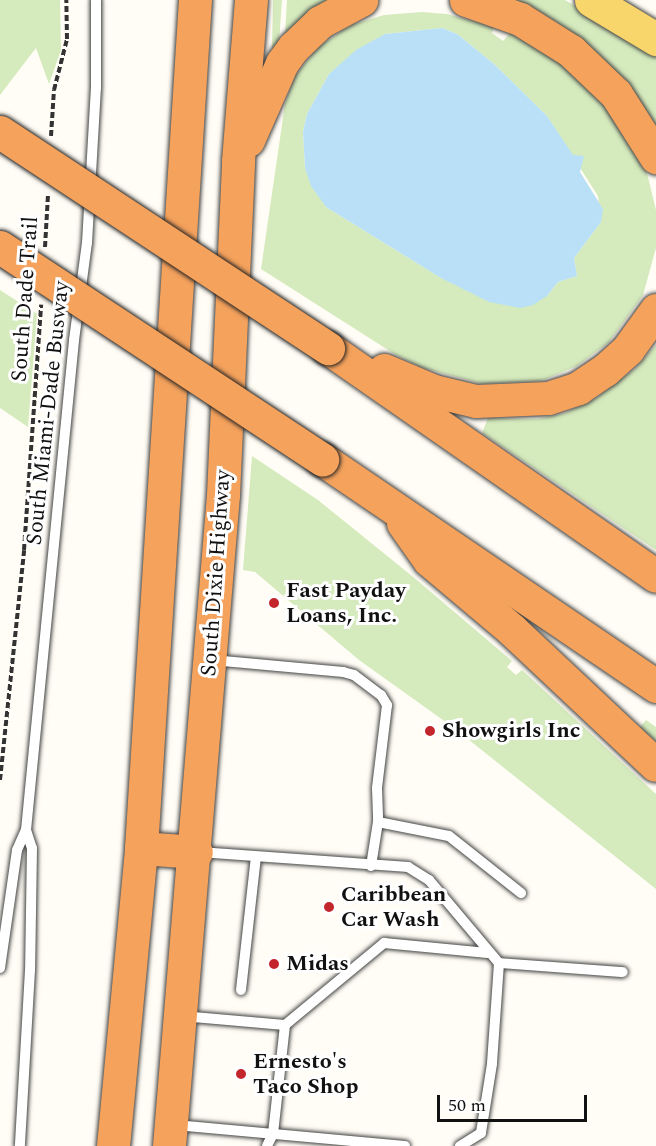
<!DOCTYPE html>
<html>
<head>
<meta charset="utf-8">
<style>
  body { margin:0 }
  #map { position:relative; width:656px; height:1146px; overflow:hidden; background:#fffdf5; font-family:Spectral,serif }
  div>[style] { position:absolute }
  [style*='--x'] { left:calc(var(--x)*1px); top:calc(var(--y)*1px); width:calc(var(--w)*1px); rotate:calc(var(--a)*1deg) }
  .green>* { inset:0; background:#d5ebbd }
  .water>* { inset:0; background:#b9e0f7 }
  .path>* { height:4px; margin-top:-2px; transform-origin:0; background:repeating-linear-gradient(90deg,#333 0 6px,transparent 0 9px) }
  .roads { filter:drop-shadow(0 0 2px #444) drop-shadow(0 0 2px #444) }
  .lane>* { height:10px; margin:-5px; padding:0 5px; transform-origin:5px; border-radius:5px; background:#fff }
  .primary>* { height:33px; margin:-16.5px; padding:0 16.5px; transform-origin:16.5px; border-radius:16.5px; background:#f9d66b }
  .highway>* { height:33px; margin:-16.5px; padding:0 16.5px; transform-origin:16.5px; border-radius:16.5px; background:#f5a25d }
  .bridges { filter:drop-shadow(0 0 2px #222) drop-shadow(0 0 2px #222) }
  .highway-bridge>* { height:33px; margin:-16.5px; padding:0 16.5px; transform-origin:16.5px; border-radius:16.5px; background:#f5a25d }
  .dots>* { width:16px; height:16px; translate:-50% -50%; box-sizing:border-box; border:3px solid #fff; border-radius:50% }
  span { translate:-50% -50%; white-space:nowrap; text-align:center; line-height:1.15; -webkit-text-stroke:6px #fff; paint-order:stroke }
  .street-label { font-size:22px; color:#111 }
  .poi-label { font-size:22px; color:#111; font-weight:700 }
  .left { translate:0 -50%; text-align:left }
  .scale { position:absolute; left:437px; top:1095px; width:150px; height:27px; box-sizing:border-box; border:3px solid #111; border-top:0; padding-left:8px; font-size:18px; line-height:21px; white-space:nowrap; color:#111; -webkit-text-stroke:4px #fff; paint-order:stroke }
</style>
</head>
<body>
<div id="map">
  <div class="green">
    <i style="clip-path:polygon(0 0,60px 0,61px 50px,49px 84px,36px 48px,0 95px)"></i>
    <i style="clip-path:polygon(273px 0,282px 0,279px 42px,272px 50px)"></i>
    <i style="clip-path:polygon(287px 0,329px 0,285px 35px)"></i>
    <i style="clip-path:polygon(498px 0,565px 0,656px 53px,656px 141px)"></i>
    <i style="clip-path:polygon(evenodd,422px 12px,447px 14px,494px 27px,492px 33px,503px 41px,510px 33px,561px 63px,587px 85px,627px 135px,647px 173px,656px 210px,656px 248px,643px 295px,609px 342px,577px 366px,541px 381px,483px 384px,423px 368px,396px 355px,261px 269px,285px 104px,295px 76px,318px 47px,351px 25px,384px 15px,422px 12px,442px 28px,457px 34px,494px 64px,547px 116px,598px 196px,601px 222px,574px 258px,577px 276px,558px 282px,547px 296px,441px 278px,326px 207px,305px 168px,303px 132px,307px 114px,329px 74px,385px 34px,442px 28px)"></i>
    <i style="clip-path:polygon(0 290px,37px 314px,28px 427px,0 408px)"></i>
    <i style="clip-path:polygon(656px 345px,656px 550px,482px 433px,488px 418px,537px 419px,565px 413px,595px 399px,635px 369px)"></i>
    <i style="clip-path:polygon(252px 456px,318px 500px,412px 576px,512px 661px,507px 667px,516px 675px,522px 670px,656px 794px,656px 889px,454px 728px,359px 660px,255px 572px,243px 570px)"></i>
    <i style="clip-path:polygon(646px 720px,656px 727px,656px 742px,640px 727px)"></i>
  </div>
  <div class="water">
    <i style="clip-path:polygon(442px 28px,457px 34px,494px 64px,547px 116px,573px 155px,584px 156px,580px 172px,603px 209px,601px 222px,574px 258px,577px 276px,558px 282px,547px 296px,533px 305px,520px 308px,489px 302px,441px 278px,326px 207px,311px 186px,305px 168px,303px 132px,307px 114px,329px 74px,356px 50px,385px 34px)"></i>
  </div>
  <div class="path">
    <i style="--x:51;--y:136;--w:46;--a:-86.3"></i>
    <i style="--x:54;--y:90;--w:53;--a:-75.7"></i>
    <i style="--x:67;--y:39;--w:39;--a:-91"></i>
    <i style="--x:45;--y:247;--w:52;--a:-86.7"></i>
    <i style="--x:0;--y:780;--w:231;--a:-84"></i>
    <i style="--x:24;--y:550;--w:246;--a:-86"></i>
  </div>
  <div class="roads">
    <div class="lane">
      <i style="--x:212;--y:660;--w:132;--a:5.2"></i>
      <i style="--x:343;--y:672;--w:11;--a:15"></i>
      <i style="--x:354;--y:675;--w:34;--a:37"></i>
      <i style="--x:381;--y:695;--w:12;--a:59"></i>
      <i style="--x:387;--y:705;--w:84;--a:96.9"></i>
      <i style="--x:377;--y:788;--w:34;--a:88"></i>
      <i style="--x:26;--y:830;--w:492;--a:-84.4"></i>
      <i style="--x:74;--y:340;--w:98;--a:-82.4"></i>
      <i style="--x:87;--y:243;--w:155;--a:-86.7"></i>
      <i style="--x:96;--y:88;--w:88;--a:-90"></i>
      <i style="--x:199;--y:852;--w:210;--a:4.1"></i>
      <i style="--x:408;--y:867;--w:25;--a:32"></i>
      <i style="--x:429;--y:880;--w:109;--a:49.9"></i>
      <i style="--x:499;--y:963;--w:101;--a:94"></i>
      <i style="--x:492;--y:1064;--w:70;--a:99.1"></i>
      <i style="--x:481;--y:1133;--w:25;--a:148"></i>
      <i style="--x:371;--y:866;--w:45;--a:-81"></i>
      <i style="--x:378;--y:822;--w:72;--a:11.2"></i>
      <i style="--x:449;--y:836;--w:92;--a:38.4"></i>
      <i style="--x:499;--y:963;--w:124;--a:4.2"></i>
      <i style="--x:0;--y:968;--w:119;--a:-81.8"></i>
      <i style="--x:17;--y:850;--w:22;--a:-66"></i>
      <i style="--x:26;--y:830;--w:19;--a:72"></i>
      <i style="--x:32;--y:848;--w:122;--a:90.9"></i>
      <i style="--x:30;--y:970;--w:176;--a:93.3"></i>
      <i style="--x:241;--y:990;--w:134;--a:-83.6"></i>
      <i style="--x:182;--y:1016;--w:103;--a:5"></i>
      <i style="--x:285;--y:1025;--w:110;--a:96.3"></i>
      <i style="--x:273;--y:1134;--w:13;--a:117"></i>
      <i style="--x:285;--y:1025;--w:129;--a:-39.6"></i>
      <i style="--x:384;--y:943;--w:104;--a:5.5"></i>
      <i style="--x:175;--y:1125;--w:231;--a:5.2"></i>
    </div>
    <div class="primary">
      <i style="--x:591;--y:0;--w:76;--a:31"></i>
    </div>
    <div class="highway">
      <i style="--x:466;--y:0;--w:57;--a:19.4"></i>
      <i style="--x:520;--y:19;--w:60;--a:32.1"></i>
      <i style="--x:571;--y:51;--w:62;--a:43.7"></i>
      <i style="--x:616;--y:94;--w:75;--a:57.6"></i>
      <i style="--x:248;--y:140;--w:84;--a:-66.2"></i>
      <i style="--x:282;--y:63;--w:19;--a:-54"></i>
      <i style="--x:293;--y:48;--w:37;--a:-44"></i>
      <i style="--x:320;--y:22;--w:47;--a:-28.2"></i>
      <i style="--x:328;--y:348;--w:399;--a:34.8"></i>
      <i style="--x:384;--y:370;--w:54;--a:22.8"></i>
      <i style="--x:434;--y:391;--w:43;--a:13.4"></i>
      <i style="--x:476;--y:401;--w:72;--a:-2.4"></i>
      <i style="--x:548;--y:398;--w:32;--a:-18"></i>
      <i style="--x:578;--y:388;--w:32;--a:-34"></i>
      <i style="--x:605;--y:370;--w:31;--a:-42"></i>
      <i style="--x:628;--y:349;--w:48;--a:-54.3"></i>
      <i style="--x:322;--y:459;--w:404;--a:34.2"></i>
      <i style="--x:403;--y:523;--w:45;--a:54.9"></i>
      <i style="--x:429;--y:560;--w:109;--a:40.1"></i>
      <i style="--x:512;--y:630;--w:197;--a:43.2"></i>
      <i style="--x:141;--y:848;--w:55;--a:4.2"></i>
      <i style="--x:113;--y:1146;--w:299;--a:-84.6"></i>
      <i style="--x:141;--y:848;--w:850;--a:-86.36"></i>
      <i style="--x:169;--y:1146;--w:653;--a:-85.26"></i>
      <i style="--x:223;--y:495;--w:334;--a:-87.4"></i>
      <i style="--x:238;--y:161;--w:162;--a:-85.4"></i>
    </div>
  </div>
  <div class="bridges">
    <div class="highway-bridge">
      <i style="--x:0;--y:132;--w:393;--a:33.4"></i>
      <i style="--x:0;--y:247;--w:386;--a:33.4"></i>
    </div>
  </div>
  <div class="dots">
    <i style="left:274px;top:603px;background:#c4262e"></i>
    <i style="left:430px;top:731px;background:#c4262e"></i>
    <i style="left:329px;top:907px;background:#c4262e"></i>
    <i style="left:274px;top:964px;background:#c4262e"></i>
    <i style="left:241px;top:1074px;background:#c4262e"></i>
  </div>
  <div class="street-label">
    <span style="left:25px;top:299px;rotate:-86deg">South Dade Trail</span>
    <span style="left:48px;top:413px;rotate:-84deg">South Miami-Dade Busway</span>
    <span style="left:216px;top:573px;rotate:-86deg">South Dixie Highway</span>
  </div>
  <div class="poi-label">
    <span class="left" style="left:286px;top:603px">Fast Payday<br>Loans, Inc.</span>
    <span class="left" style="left:442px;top:731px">Showgirls Inc</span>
    <span class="left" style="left:341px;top:907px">Caribbean<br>Car Wash</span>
    <span class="left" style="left:286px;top:964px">Midas</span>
    <span class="left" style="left:253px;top:1074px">Ernesto's<br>Taco Shop</span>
  </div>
  <div class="scale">50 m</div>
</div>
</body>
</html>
